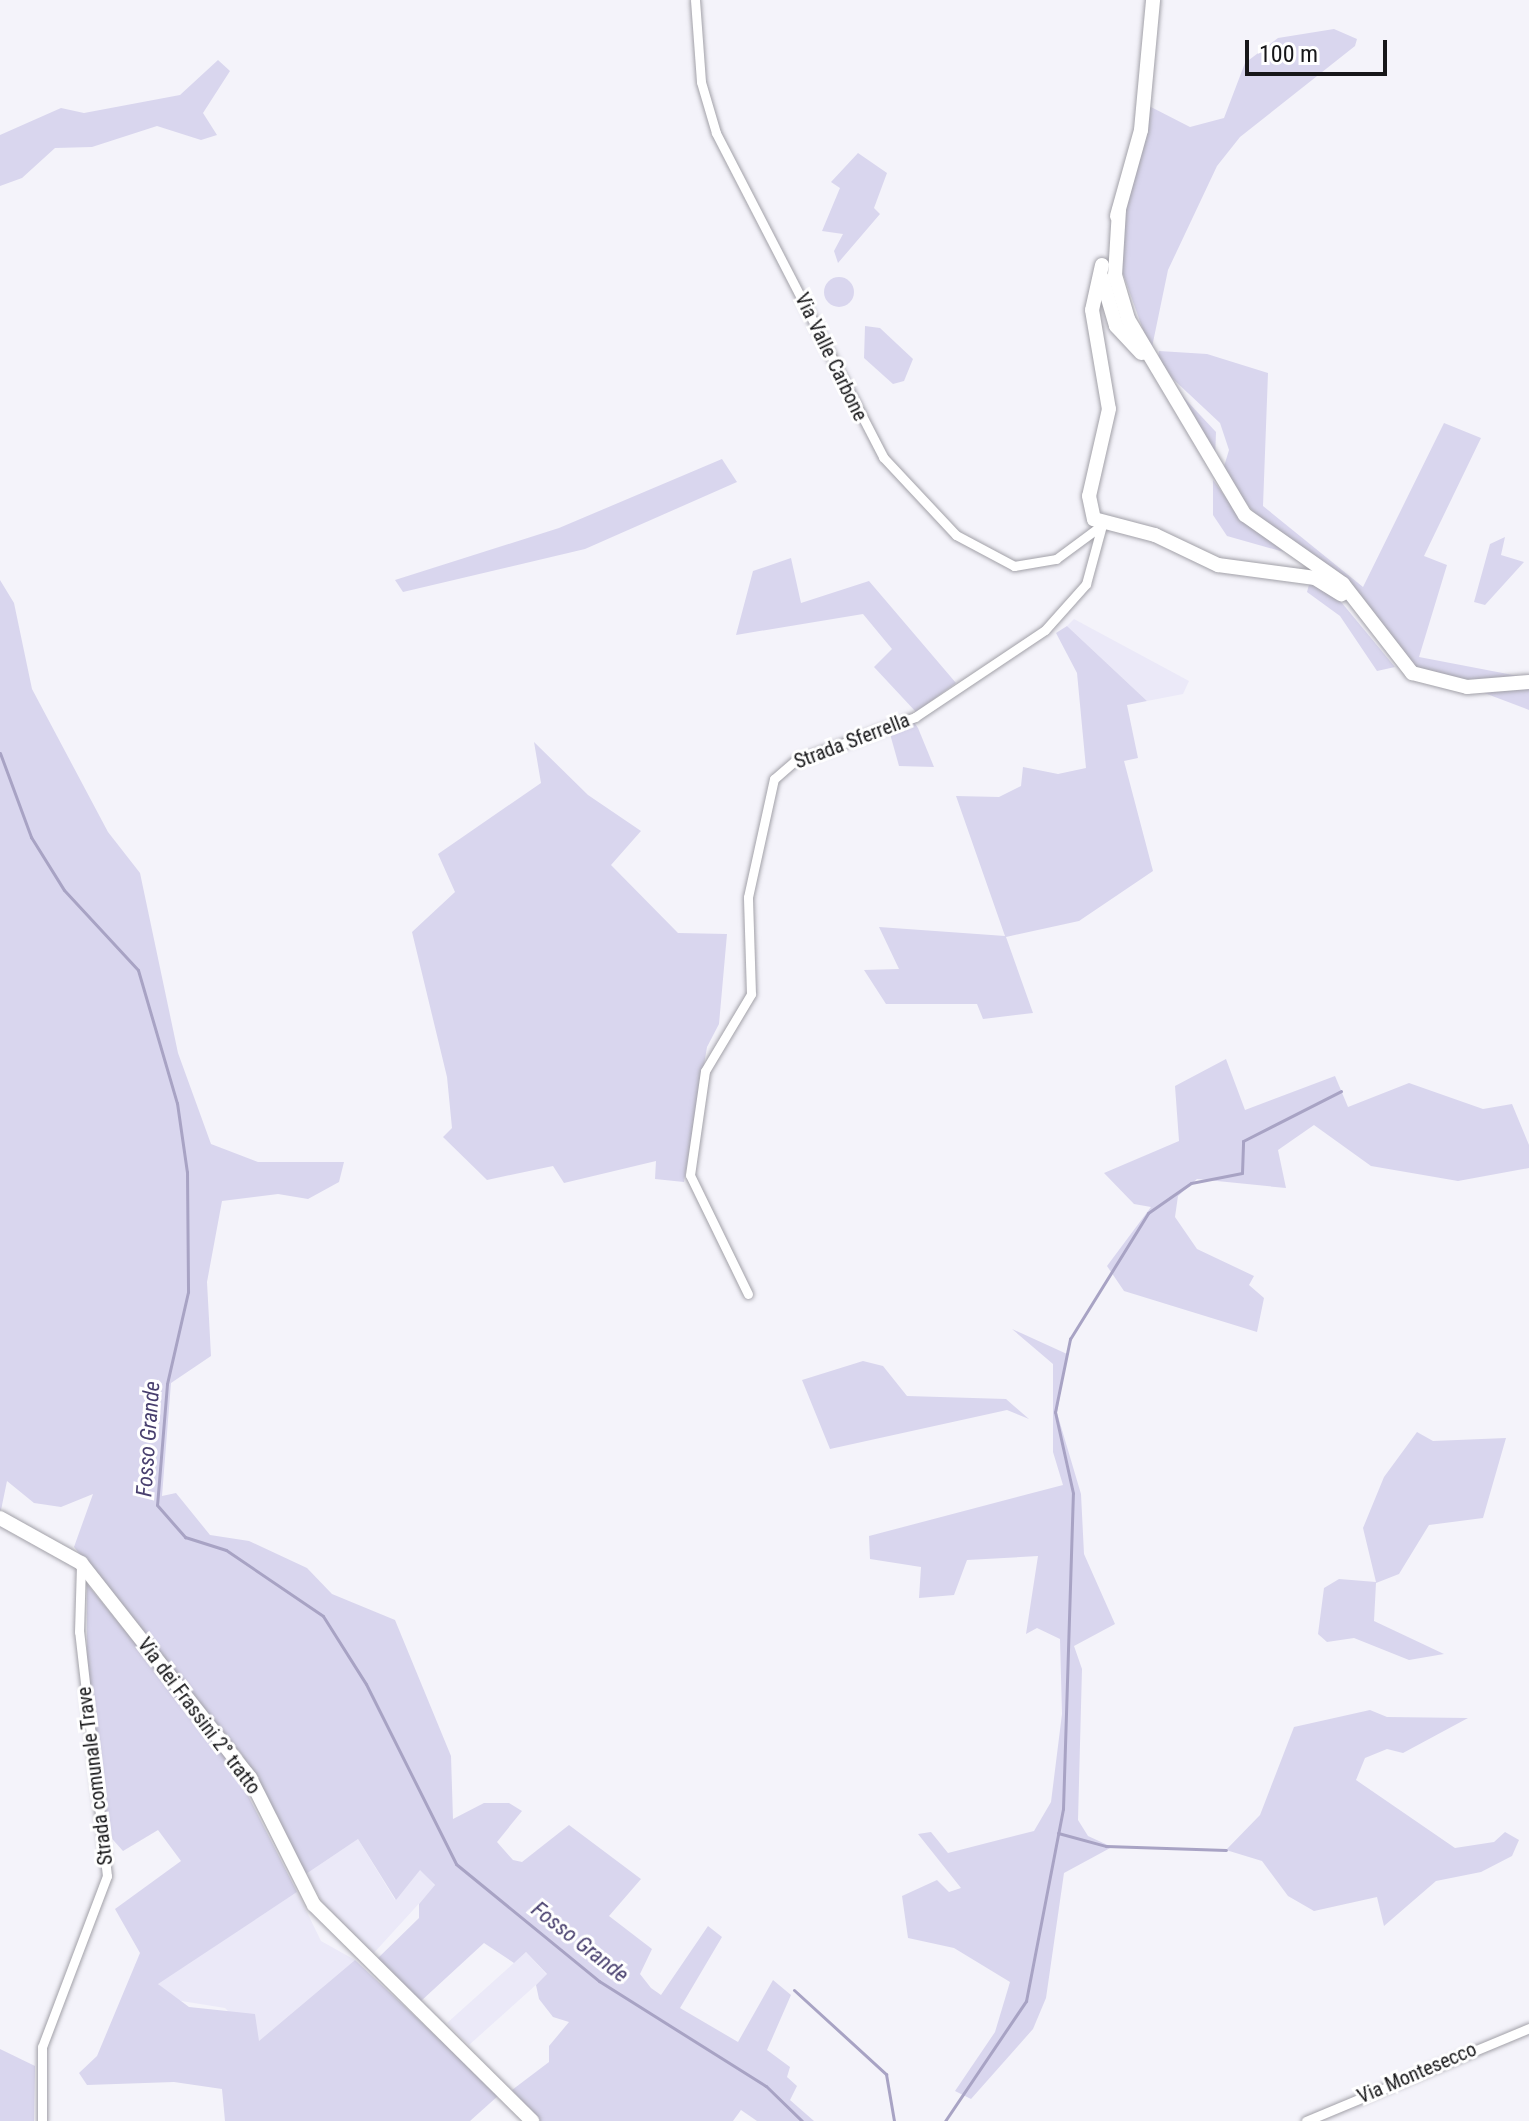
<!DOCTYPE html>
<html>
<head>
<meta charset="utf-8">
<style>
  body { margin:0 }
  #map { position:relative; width:1529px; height:2121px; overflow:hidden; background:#f4f3fa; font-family:"Roboto Condensed",sans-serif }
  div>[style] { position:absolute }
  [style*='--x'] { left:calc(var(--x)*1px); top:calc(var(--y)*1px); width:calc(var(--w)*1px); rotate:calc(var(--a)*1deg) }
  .built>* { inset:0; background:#ebe9f8 }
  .green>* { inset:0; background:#d9d6ee }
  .round { border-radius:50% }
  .stream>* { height:3px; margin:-1.5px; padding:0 1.5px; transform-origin:1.5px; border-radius:1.5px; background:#a8a3c4 }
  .roads { filter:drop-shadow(0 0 2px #a2a1a8) drop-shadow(0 0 2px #a2a1a8) }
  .street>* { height:9px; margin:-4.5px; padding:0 4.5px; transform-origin:4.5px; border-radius:4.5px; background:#fff }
  .secondary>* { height:14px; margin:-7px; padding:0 7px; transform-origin:7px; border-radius:7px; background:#fff }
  span { translate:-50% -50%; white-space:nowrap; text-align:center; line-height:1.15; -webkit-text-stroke:6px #fff; paint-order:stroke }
  .street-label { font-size:20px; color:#171719 }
  .water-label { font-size:22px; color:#483f6e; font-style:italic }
  .scale { position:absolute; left:1245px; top:40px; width:142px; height:36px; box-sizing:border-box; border:4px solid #171719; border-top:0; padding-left:10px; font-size:24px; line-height:28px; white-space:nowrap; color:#171719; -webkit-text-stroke:6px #fff; paint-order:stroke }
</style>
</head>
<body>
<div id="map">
  <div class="built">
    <i style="clip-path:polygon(1074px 619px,1189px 681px,1183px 694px,1147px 701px,1067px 626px)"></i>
    <i style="clip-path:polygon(358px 1839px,395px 1900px,420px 1869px,435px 1886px,372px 1955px,326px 1908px,306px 1874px)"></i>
    <i style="clip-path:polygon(297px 1892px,321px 1941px,355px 1960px,258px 2042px,225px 2008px,169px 1999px,158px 1983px)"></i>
    <i style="clip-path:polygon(526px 1952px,547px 1975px,469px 2045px,447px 2023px)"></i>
  </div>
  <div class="green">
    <i style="clip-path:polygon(1334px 29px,1357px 39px,1355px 46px,1240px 137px,1217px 166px,1168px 270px,1151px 352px,1122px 271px,1125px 209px,1149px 106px,1190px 127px,1224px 118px,1245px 63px,1278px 38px)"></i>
    <i style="clip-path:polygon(218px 60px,230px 71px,203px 113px,217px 135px,201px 140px,157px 126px,92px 147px,55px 148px,22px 178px,0 186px,0 135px,61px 108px,84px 113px,180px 95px)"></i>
    <i style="clip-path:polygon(858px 153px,887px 173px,874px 208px,880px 214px,838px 263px,834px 251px,843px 234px,822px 231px,840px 188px,831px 182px)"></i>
    <i class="round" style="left:824px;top:277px;width:30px;height:30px"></i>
    <i style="clip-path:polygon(865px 326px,880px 328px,913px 359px,904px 381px,893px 384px,864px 358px)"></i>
    <i style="clip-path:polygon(1159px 351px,1207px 354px,1268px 373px,1263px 506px,1363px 587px,1444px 423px,1481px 438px,1424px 556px,1447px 565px,1419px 657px,1529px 678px,1529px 710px,1413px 666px,1360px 594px,1263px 524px,1222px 473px,1229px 450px,1220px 423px,1157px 364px)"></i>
    <i style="clip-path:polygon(1172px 385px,1216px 432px,1215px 461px)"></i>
    <i style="clip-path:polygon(722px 459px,737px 482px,585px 549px,403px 592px,395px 580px,559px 528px)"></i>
    <i style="clip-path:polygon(1213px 480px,1238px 514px,1284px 552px,1227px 536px,1213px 515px)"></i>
    <i style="clip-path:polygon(1505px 537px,1501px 555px,1524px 562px,1485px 605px,1474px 602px,1490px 544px)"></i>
    <i style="clip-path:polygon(791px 558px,801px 603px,869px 581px,956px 683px,916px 712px,874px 667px,892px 649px,863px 614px,736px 635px,753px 571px)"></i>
    <i style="clip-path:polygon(0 580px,14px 603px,32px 689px,108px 832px,140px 873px,178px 1053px,211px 1144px,258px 1162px,344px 1162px,339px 1182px,308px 1199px,278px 1194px,222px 1201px,207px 1282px,211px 1356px,171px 1383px,162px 1496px,176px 1493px,210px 1535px,249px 1541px,307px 1568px,332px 1594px,395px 1620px,451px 1756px,453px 1819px,484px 1803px,509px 1803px,522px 1811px,497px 1842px,513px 1860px,522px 1862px,569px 1825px,641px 1879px,609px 1916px,652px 1949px,640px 1974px,651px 1988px,661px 1995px,708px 1926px,722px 1937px,680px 2008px,738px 2042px,773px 1980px,791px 1995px,767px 2050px,790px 2067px,787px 2077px,797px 2086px,790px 2100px,814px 2121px,757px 2121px,741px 2110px,733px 2121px,540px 2121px,512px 2090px,549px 2062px,549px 2046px,569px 2022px,553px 2017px,539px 1999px,536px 1985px,547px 1974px,526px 1952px,514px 1963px,484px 1943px,421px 2001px,376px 1960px,419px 1918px,419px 1904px,435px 1885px,420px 1870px,396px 1900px,358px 1839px,306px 1874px,243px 1756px,74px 1547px,93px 1494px,61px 1507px,34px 1503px,7px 1481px,0 1515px)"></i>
    <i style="clip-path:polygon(1310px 581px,1342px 603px,1395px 667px,1377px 671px,1340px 616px,1307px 592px)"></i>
    <i style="clip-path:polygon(1067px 626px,1147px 701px,1127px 705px,1138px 758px,1124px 761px,1153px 871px,1079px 921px,1006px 937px,1033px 1013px,983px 1019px,977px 1004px,886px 1004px,864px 970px,899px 969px,879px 927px,1005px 936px,956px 796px,999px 797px,1021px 786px,1023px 767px,1058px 774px,1086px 768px,1077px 673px,1056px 633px)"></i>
    <i style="clip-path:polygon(914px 722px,918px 728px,934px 767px,899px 766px,890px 734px)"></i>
    <i style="clip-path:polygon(534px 742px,588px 795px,641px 831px,611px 865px,678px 933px,727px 934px,719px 1024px,707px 1047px,684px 1182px,655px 1179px,656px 1161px,564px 1183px,553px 1166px,487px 1180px,443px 1137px,452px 1128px,447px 1077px,412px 932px,455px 892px,438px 854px,541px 783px)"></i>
    <i style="clip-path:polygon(1226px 1059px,1245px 1110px,1335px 1076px,1348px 1107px,1409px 1083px,1483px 1109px,1512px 1104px,1529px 1145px,1529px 1168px,1458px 1181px,1371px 1166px,1314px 1125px,1278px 1150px,1286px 1188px,1197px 1179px,1178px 1196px,1175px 1217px,1197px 1249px,1254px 1276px,1249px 1285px,1264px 1298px,1257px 1332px,1124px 1291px,1107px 1266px,1151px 1207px,1134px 1204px,1104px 1173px,1179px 1141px,1175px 1086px)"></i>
    <i style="clip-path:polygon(1012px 1329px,1067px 1354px,1057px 1413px,1081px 1494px,1084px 1554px,1115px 1624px,1074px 1646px,1082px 1669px,1078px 1820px,1088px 1836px,1112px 1847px,1064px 1873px,1046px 1998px,1033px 2029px,971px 2099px,955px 2091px,995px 2032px,1010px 1982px,954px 1948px,908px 1938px,902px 1896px,937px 1880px,949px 1892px,961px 1888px,918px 1834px,931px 1832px,948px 1853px,1034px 1831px,1051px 1802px,1062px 1714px,1060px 1639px,1037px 1628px,1026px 1634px,1038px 1556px,967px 1560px,954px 1595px,919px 1598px,921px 1567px,870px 1559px,869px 1536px,1063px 1485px,1053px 1452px,1053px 1364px)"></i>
    <i style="clip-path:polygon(863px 1361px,883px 1366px,907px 1396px,1006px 1399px,1029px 1419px,1007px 1410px,830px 1449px,802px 1380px)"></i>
    <i style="clip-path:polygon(1417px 1432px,1433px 1441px,1506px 1438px,1483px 1518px,1429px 1525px,1399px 1574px,1376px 1583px,1374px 1621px,1444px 1654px,1409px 1660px,1354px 1638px,1327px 1642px,1318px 1634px,1324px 1588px,1339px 1579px,1376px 1582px,1363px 1528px,1384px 1477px)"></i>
    <i style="clip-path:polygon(87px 1584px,229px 1758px,297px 1892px,158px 1984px,189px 2007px,255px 2014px,259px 2041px,355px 1960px,499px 2095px,470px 2121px,225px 2121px,222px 2089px,174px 2082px,87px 2085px,79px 2073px,97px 2056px,140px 1953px,115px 1909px,181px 1861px,158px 1830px,123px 1851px,106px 1832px,87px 1678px)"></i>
    <i style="clip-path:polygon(1370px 1710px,1387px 1717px,1468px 1718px,1403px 1753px,1387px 1749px,1365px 1758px,1356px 1780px,1455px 1848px,1494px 1842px,1505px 1832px,1519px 1840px,1512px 1856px,1481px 1872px,1436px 1881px,1384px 1926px,1377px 1897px,1314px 1911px,1288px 1896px,1262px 1861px,1226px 1850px,1260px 1815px,1294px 1727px)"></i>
    <i style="clip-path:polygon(0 2049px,35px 2066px,34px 2121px,0 2121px)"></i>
  </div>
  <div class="stream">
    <i style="--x:0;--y:753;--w:90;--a:69.7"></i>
    <i style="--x:31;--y:837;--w:62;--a:58.1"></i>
    <i style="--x:64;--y:890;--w:109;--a:47.2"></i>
    <i style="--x:138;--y:970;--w:139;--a:73.7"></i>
    <i style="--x:177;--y:1103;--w:70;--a:81.8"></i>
    <i style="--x:187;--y:1172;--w:120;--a:89.5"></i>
    <i style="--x:188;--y:1292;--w:94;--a:102.9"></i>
    <i style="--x:167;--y:1384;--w:121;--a:94.7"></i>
    <i style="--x:157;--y:1505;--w:43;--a:48.8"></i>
    <i style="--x:185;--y:1537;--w:43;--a:17.6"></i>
    <i style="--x:226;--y:1550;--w:117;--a:34.2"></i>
    <i style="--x:323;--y:1616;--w:80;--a:57.7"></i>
    <i style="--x:366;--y:1684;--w:201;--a:63.4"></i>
    <i style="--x:456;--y:1864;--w:185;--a:39.3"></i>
    <i style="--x:599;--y:1981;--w:197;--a:32.2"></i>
    <i style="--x:766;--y:2086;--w:50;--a:44.2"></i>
    <i style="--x:1058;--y:1833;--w:50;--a:15.2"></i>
    <i style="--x:1106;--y:1846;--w:120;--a:1.9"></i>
    <i style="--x:794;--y:1990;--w:125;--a:42.4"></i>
    <i style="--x:886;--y:2074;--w:48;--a:80.3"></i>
    <i style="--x:945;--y:2121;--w:145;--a:-56"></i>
    <i style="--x:1026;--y:2001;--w:196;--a:-79.1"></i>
    <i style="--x:1063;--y:1809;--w:316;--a:-88.2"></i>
    <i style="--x:1073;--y:1493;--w:83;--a:-102.5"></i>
    <i style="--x:1055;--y:1412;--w:75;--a:-78.4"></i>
    <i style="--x:1070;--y:1339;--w:148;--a:-58.2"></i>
    <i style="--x:1148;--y:1213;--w:52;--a:-34.9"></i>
    <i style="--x:1191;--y:1183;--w:52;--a:-11.1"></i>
    <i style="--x:1242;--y:1173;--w:32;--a:-88"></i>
    <i style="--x:1243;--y:1141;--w:110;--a:-27"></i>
  </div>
  <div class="roads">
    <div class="street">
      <i style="--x:695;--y:0;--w:82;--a:85.8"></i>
      <i style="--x:701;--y:82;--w:53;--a:73.6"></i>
      <i style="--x:716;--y:133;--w:365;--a:62.7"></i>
      <i style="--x:883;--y:457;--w:107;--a:46.9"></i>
      <i style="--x:956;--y:535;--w:66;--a:28.1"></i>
      <i style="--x:1014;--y:566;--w:43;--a:-9.5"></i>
      <i style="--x:1056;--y:559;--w:57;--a:-36.5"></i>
      <i style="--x:748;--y:1294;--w:132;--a:-116"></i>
      <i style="--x:690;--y:1175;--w:105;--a:-81.8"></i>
      <i style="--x:705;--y:1071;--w:90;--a:-59.1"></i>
      <i style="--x:751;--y:994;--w:97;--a:-91.8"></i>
      <i style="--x:748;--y:897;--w:121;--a:-77.6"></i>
      <i style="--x:774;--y:779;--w:28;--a:-41"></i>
      <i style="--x:795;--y:761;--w:128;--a:-20.1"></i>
      <i style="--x:915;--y:717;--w:156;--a:-33.8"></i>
      <i style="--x:1045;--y:630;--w:62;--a:-48.3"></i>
      <i style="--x:1086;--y:584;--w:61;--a:-74.8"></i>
      <i style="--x:42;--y:2121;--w:74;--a:-90"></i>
      <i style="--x:42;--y:2047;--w:183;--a:-69.2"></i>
      <i style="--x:107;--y:1876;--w:246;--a:-96.5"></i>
      <i style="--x:79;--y:1632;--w:69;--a:-88.3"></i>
      <i style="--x:1306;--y:2121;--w:242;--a:-22.6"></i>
    </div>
    <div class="secondary">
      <i style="--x:1119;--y:210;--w:65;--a:93.5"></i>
      <i style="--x:1115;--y:275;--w:46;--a:73.5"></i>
      <i style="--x:1128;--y:319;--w:228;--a:59.2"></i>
      <i style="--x:1245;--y:515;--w:120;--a:35.1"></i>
      <i style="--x:1343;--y:584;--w:113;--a:52.2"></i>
      <i style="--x:1412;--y:673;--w:57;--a:14.3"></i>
      <i style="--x:1467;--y:687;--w:62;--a:-4.6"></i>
      <i style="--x:1117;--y:216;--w:89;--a:-74.4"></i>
      <i style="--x:1141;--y:130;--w:131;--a:-84.7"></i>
      <i style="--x:1102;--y:265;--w:46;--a:102.5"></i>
      <i style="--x:1092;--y:310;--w:100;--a:80.3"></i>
      <i style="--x:1109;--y:409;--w:89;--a:102.9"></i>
      <i style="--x:1089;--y:496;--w:24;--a:78"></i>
      <i style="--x:1094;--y:519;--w:63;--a:14.7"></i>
      <i style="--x:1155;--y:535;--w:70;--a:25.5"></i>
      <i style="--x:1218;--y:565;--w:98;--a:7.6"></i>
      <i style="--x:1315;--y:578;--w:31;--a:32"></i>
      <i style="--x:1102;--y:278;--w:50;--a:73.7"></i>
      <i style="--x:1116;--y:326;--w:37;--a:47"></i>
      <i style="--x:0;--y:1518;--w:93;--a:29.1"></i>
      <i style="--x:81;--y:1563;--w:273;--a:51.8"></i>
      <i style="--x:250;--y:1778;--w:142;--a:63.3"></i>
      <i style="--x:314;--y:1905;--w:307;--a:44.7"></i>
    </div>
  </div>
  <div class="street-label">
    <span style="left:831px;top:357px;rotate:64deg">Via Valle Carbone</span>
    <span style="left:852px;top:741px;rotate:-21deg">Strada Sferrella</span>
    <span style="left:199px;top:1716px;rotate:53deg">Via dei Frassini 2° tratto</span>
    <span style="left:95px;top:1776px;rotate:-97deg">Strada comunale Trave</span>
    <span style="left:1417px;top:2073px;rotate:-23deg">Via Montesecco</span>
  </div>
  <div class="water-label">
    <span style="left:148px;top:1439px;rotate:-86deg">Fosso Grande</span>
    <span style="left:580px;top:1942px;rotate:38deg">Fosso Grande</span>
  </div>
  <div class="scale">100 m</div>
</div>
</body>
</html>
